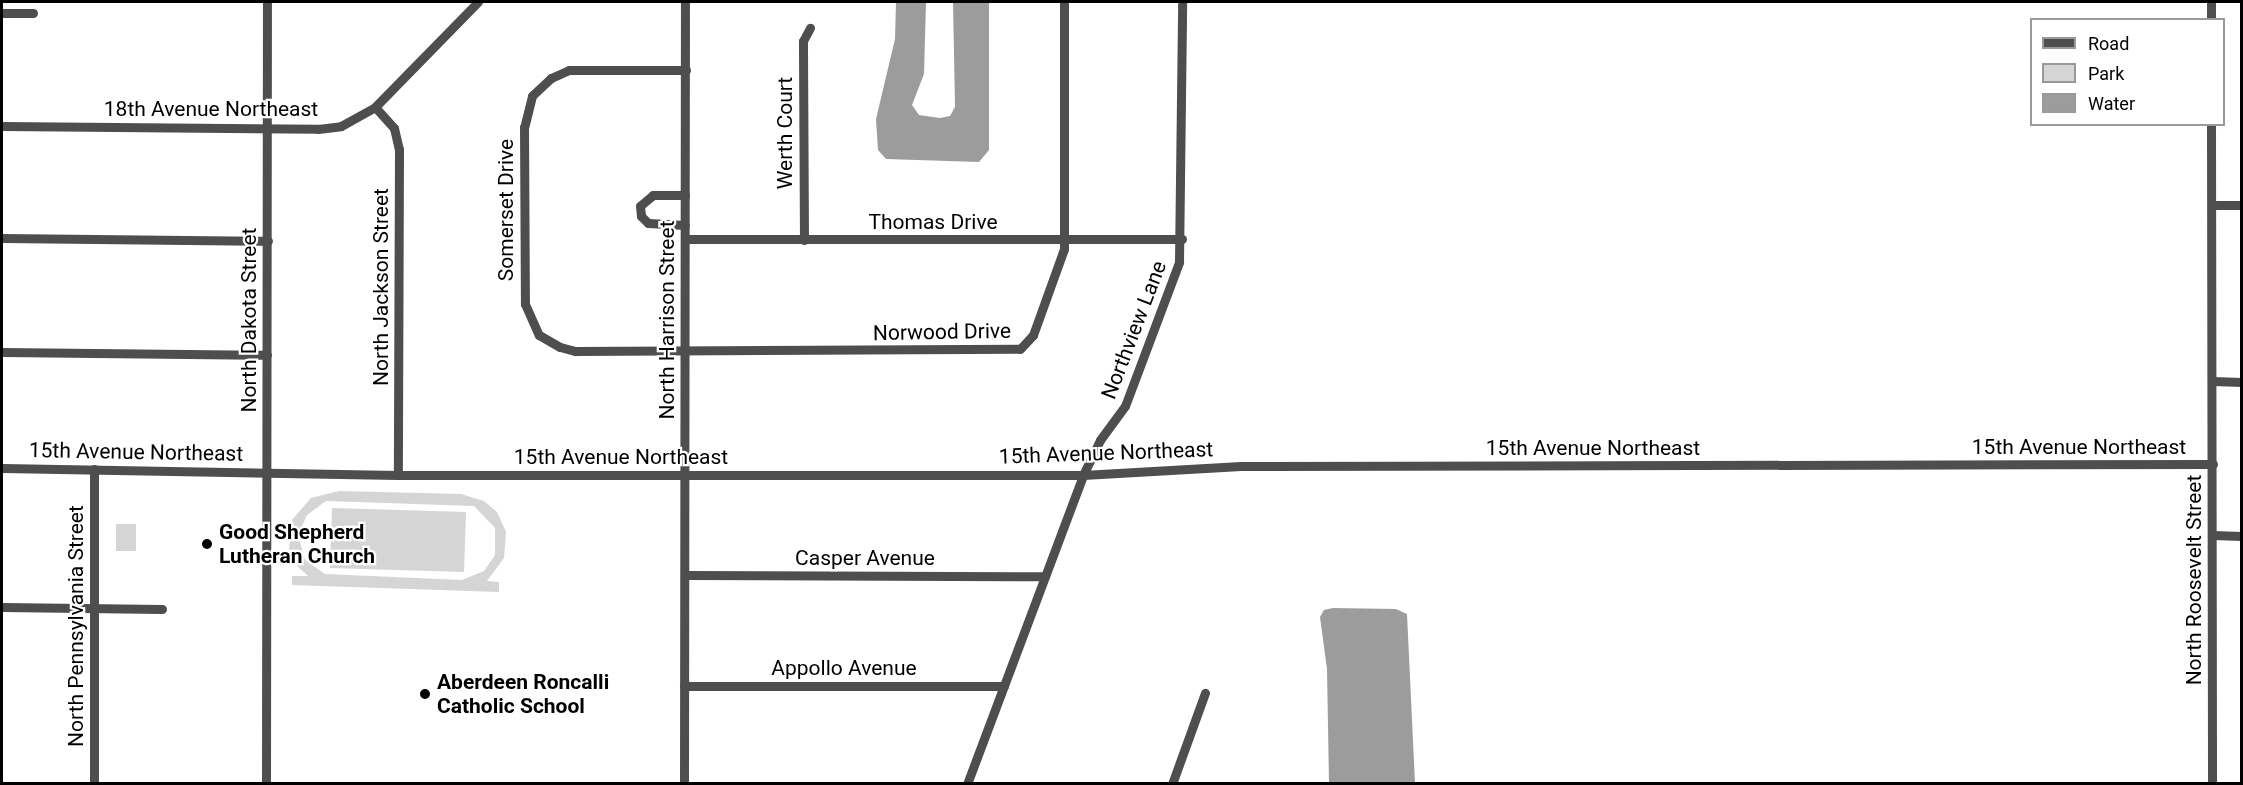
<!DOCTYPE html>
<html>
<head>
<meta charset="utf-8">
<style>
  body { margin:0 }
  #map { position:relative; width:2243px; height:785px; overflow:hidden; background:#fff; font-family:Roboto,sans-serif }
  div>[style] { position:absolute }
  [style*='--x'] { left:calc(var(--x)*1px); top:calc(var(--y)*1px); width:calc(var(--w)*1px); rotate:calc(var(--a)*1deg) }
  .green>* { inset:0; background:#d5d5d5 }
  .water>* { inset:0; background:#9c9c9c }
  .minor>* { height:9px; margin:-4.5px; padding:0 4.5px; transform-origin:4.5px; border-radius:4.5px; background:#4e4e4e }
  .dots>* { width:16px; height:16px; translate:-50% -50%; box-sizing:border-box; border:3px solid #fff; border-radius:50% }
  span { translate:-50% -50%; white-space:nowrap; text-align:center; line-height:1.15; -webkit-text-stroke:4.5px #fff; paint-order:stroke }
  .street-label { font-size:21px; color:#000 }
  .poi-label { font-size:21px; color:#000; font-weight:700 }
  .left { translate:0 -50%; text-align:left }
  .frame { position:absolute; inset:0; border:3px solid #000; pointer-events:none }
  .legend { position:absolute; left:2030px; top:18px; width:195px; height:108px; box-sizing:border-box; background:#fff; border:2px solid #999; margin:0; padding:8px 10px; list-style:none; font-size:18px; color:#000 }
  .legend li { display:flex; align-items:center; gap:12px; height:30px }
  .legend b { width:30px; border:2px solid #999 }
</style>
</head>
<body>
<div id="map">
  <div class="green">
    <i style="clip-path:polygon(evenodd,339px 491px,461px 494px,484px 501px,497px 512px,506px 532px,504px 558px,487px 581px,499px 582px,499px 592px,292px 585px,292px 576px,308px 576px,297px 566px,289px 549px,292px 520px,311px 498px,339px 491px,326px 501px,474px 506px,495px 528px,495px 555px,484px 571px,462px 580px,325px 574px,305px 560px,298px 535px,307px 515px,326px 501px)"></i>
    <i style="clip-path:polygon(332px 508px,466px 512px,464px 572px,330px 568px)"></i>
    <i style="clip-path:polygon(116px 524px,136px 524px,136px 551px,116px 551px)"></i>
  </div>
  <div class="water">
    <i style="clip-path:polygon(896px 2px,926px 2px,924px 74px,912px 105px,919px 115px,940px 118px,950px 116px,955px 107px,953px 2px,989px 2px,989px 150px,979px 162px,886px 159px,878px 150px,876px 119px,895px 39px)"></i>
    <i style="clip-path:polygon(1333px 608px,1396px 609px,1407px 614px,1415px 783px,1329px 783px,1327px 669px,1320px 617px,1324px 610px)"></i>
  </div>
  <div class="minor">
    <i style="--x:2211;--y:2;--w:18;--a:90"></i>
    <i style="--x:2;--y:13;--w:31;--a:0"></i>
    <i style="--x:686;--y:70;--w:117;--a:180"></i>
    <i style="--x:569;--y:70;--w:20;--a:156"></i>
    <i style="--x:551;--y:78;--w:26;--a:137"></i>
    <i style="--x:532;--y:96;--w:32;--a:104"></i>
    <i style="--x:524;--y:127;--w:177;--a:89.7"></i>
    <i style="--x:525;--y:304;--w:34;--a:66"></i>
    <i style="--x:539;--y:335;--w:24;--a:30"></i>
    <i style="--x:560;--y:347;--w:16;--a:15"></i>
    <i style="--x:575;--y:351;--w:445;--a:-0.3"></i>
    <i style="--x:1020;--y:349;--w:19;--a:-47"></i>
    <i style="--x:1033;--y:335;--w:91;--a:-70.2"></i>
    <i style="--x:1064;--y:249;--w:247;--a:-90"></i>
    <i style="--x:375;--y:107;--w:28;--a:48"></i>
    <i style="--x:394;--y:128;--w:22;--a:77"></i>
    <i style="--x:399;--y:149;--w:326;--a:90.2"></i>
    <i style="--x:2211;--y:124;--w:660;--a:89.91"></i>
    <i style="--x:2;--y:126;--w:316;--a:0.5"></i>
    <i style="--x:318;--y:129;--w:23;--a:-7"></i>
    <i style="--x:341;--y:126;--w:39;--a:-29"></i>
    <i style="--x:375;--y:107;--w:147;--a:-45.6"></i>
    <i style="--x:685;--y:195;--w:32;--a:180"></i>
    <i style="--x:653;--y:195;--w:17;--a:140"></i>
    <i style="--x:640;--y:206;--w:10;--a:84"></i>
    <i style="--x:641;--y:216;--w:10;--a:45"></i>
    <i style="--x:648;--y:223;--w:37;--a:3"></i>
    <i style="--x:2212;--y:205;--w:30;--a:0"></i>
    <i style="--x:2;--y:238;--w:266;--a:0.6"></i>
    <i style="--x:685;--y:239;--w:497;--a:0"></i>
    <i style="--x:804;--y:240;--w:199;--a:-90.3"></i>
    <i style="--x:803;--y:41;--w:15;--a:-62"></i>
    <i style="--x:2;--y:352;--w:265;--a:0.6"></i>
    <i style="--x:2212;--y:381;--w:30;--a:2"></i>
    <i style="--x:2;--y:468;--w:396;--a:1"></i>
    <i style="--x:398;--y:475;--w:685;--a:0"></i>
    <i style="--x:1083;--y:475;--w:158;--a:-3.3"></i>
    <i style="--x:1241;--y:466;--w:972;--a:-0.12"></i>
    <i style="--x:94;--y:469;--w:315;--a:90"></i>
    <i style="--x:2212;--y:535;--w:30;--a:2"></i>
    <i style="--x:685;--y:575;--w:360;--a:0.2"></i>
    <i style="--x:2;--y:607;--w:160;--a:0.7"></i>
    <i style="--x:684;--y:686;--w:320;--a:0"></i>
    <i style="--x:266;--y:784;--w:782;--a:-89.93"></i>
    <i style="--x:684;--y:784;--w:782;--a:-89.93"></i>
    <i style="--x:967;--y:784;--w:330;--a:-69.4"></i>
    <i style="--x:1083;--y:475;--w:39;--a:-64"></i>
    <i style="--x:1100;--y:440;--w:42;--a:-53.7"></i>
    <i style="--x:1125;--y:406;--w:154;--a:-69.4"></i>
    <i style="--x:1179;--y:262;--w:260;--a:-89.3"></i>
    <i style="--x:1172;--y:784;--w:97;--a:-70.1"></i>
  </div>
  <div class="dots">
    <i style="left:207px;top:544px;background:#000"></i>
    <i style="left:425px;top:694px;background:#000"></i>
  </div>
  <div class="street-label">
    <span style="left:211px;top:109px">18th Avenue Northeast</span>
    <span style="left:785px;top:133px;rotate:-90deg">Werth Court</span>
    <span style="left:506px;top:210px;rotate:-90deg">Somerset Drive</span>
    <span style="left:933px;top:222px">Thomas Drive</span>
    <span style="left:381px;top:287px;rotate:-90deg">North Jackson Street</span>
    <span style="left:249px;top:320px;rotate:-90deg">North Dakota Street</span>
    <span style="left:667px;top:320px;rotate:-90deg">North Harrison Street</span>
    <span style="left:1134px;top:330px;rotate:-69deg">Northview Lane</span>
    <span style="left:942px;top:332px;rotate:-1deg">Norwood Drive</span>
    <span style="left:2079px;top:447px">15th Avenue Northeast</span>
    <span style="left:1593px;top:448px">15th Avenue Northeast</span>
    <span style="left:136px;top:452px;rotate:1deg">15th Avenue Northeast</span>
    <span style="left:1106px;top:453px;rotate:-2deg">15th Avenue Northeast</span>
    <span style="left:621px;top:457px">15th Avenue Northeast</span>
    <span style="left:865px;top:558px">Casper Avenue</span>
    <span style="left:2194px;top:580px;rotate:-90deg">North Roosevelt Street</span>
    <span style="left:76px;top:626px;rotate:-90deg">North Pennsylvania Street</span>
    <span style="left:844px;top:668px">Appollo Avenue</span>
  </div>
  <div class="poi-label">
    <span class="left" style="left:219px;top:544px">Good Shepherd<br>Lutheran Church</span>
    <span class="left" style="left:437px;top:694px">Aberdeen Roncalli<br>Catholic School</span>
  </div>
  <div class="frame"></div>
  <ul class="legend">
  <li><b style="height:8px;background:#4e4e4e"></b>Road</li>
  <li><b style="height:16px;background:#d5d5d5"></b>Park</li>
  <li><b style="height:16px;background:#9c9c9c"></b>Water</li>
  </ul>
</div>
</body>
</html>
